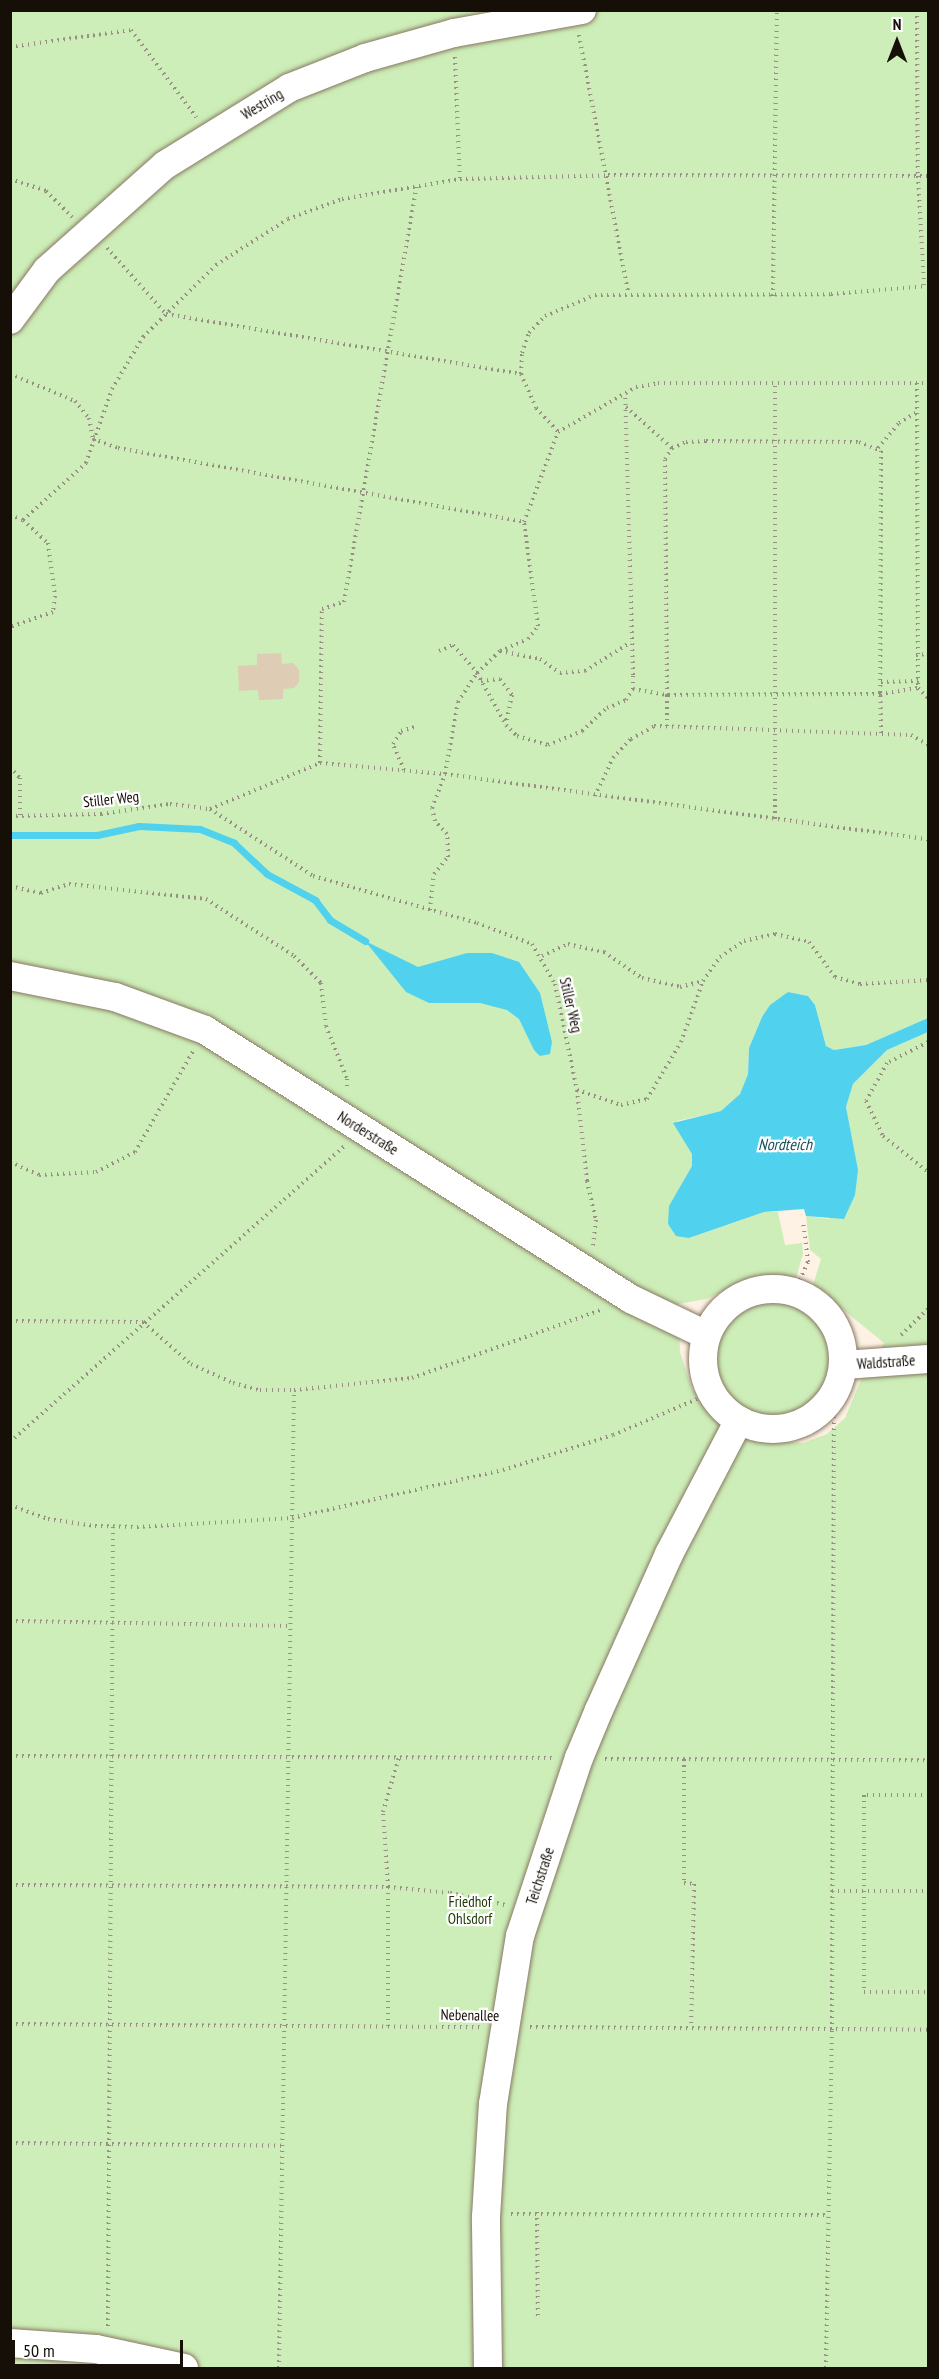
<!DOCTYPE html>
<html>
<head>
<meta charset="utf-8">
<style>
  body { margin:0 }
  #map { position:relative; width:939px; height:2379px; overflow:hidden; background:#fdf2e4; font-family:"PT Sans Narrow",sans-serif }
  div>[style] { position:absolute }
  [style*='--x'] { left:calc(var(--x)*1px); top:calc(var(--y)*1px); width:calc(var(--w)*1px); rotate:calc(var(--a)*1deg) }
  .green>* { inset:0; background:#cdeeb8 }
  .round { border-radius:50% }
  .water>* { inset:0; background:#50d2ee }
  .stream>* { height:7px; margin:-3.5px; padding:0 3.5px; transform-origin:3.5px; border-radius:3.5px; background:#50d2ee }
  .building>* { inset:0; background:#deccb5 }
  .path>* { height:4px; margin-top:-2px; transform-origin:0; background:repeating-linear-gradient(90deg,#988f84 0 1.5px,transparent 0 6px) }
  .roads { filter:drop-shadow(0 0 2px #887863) drop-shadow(0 0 2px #887863) }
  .minor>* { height:28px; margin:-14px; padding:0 14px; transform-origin:14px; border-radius:14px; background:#fff }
  .minor>.ring { margin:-14px; padding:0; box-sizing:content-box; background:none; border:28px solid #fff; border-radius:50% }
  span { translate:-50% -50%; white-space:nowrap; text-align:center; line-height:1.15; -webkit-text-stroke:4.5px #fff; paint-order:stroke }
  .street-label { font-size:15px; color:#160f08 }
  .park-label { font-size:15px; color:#1c3800 }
  .water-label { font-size:16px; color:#184f5b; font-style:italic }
  .frame { position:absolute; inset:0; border:12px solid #160f08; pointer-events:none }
  .north { position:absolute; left:867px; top:12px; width:60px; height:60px; -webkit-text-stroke:4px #fff; paint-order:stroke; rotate:0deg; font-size:16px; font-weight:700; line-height:24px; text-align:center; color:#160f08 }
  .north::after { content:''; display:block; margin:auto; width:21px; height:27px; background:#160f08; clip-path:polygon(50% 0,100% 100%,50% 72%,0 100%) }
  .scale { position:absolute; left:12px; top:2340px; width:171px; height:27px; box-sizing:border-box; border:3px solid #160f08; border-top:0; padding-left:8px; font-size:18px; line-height:21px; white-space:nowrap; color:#160f08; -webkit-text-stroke:4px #fff; paint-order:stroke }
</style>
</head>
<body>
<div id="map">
  <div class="green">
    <i style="clip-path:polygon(11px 11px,928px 11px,928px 1018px,866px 1045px,834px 1050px,826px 1046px,815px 1005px,808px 996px,788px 992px,762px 1017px,749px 1048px,748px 1074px,740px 1094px,721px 1111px,677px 1121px,692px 1154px,692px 1166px,683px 1182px,689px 1238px,764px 1212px,778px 1212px,785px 1245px,802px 1243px,803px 1254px,796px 1278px,758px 1275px,706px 1299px,678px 1304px,680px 1352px,692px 1389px,708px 1409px,750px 1439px,803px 1443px,827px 1434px,845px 1418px,861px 1380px,884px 1343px,813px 1285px,821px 1259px,810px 1250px,806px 1216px,829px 1219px,850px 1129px,846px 1107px,853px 1084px,887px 1050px,928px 1032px,928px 2368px,11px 2368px)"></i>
    <i class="round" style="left:717px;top:1303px;width:112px;height:112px"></i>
  </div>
  <div class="water">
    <i style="clip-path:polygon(365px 941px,418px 967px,467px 953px,492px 953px,519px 962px,540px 993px,552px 1042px,550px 1054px,540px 1056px,534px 1050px,519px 1019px,507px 1010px,480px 1003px,429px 1003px,406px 992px)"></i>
    <i style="clip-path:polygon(788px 992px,808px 996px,815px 1005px,826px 1046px,834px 1050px,866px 1045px,928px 1018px,928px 1032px,887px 1050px,853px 1084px,846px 1107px,858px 1170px,855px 1195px,844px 1219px,806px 1216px,804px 1209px,764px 1212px,689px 1238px,676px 1236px,668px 1224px,669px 1206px,692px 1166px,692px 1154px,673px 1123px,721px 1111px,740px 1094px,748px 1074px,749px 1048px,762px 1017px,770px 1005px)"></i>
  </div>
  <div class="stream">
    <i style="--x:10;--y:835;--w:87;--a:0"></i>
    <i style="--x:97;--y:835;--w:43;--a:-12.1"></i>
    <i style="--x:139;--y:826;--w:61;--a:2.8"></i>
    <i style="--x:200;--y:829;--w:37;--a:22"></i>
    <i style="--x:234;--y:843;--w:45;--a:43.2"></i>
    <i style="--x:267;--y:874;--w:55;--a:28.4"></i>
    <i style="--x:315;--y:900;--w:25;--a:53"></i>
    <i style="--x:330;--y:920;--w:41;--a:31"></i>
  </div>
  <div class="building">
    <i style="clip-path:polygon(281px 653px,282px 664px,293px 663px,299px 670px,299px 682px,294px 688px,283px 689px,283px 699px,259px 700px,258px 690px,239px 691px,238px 666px,257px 665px,257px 654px)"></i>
  </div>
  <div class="path">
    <i style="--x:917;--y:10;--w:166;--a:89.7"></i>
    <i style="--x:918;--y:176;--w:109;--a:86.8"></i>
    <i style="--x:579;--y:35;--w:262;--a:79.2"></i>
    <i style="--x:10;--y:47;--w:122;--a:-8"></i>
    <i style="--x:131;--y:30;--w:109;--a:53.2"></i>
    <i style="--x:455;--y:57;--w:122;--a:87.7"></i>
    <i style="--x:10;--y:179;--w:38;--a:18"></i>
    <i style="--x:46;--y:191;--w:37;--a:45"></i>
    <i style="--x:107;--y:248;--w:89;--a:48.2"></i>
    <i style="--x:166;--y:314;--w:360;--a:9.6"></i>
    <i style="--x:521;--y:374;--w:37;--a:66"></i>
    <i style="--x:536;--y:408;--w:33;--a:47"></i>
    <i style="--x:773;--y:296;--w:286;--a:-89.2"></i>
    <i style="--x:10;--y:374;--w:70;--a:22.6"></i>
    <i style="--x:75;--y:401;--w:22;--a:51"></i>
    <i style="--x:89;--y:418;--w:21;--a:79"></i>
    <i style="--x:93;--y:439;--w:27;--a:20"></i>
    <i style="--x:118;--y:448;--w:413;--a:10.3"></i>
    <i style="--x:521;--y:374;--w:21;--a:-87"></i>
    <i style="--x:522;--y:353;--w:21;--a:-71"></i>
    <i style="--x:529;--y:333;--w:23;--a:-47"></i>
    <i style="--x:545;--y:316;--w:54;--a:-22.8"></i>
    <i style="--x:595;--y:295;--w:236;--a:-0.2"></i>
    <i style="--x:831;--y:294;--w:97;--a:-4.7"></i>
    <i style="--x:917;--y:383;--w:305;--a:89.8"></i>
    <i style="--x:626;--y:407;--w:62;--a:41.7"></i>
    <i style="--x:706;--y:441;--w:153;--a:0.4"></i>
    <i style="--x:859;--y:442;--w:24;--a:22"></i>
    <i style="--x:881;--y:451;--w:243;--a:90.2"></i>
    <i style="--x:880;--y:694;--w:213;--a:179.7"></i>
    <i style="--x:667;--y:695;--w:236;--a:-90.5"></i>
    <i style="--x:665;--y:459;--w:13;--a:-58"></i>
    <i style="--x:672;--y:448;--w:15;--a:-23"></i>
    <i style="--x:686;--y:442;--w:20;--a:-3"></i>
    <i style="--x:878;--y:448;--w:33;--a:-50"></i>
    <i style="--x:899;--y:423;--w:21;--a:-31"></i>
    <i style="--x:10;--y:515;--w:14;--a:21"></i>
    <i style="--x:23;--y:520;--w:34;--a:43"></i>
    <i style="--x:48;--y:543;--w:53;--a:82.5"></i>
    <i style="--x:55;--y:596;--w:16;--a:97"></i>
    <i style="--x:53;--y:612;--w:46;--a:160.8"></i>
    <i style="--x:23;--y:520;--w:85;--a:-42.1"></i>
    <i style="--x:86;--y:463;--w:78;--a:-70.6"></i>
    <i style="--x:112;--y:389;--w:61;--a:-59.2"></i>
    <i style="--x:143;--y:337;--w:103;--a:-44.6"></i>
    <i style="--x:216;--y:265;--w:85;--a:-32.6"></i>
    <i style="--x:288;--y:219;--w:58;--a:-20.3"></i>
    <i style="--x:342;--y:199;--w:120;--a:-9.6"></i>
    <i style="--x:460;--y:179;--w:148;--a:-1.5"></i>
    <i style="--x:608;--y:175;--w:320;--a:0.2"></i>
    <i style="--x:439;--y:651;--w:15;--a:-23"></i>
    <i style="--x:453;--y:645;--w:37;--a:49"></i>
    <i style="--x:477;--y:673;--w:60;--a:60.9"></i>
    <i style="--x:506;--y:725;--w:16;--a:45"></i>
    <i style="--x:517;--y:736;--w:32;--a:16"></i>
    <i style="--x:548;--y:745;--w:37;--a:-22"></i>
    <i style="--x:582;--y:731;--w:34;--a:-43"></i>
    <i style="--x:607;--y:708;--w:21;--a:-23"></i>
    <i style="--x:626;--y:700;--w:13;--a:-58"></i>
    <i style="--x:633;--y:689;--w:14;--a:-90"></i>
    <i style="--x:633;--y:675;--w:280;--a:-91.6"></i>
    <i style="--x:500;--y:651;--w:30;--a:-23"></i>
    <i style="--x:528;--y:639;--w:16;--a:-52"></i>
    <i style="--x:538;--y:626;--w:105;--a:-97.7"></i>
    <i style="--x:524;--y:522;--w:96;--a:-69.3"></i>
    <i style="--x:558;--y:432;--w:90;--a:-30"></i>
    <i style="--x:636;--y:387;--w:22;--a:-10"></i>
    <i style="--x:658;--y:383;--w:270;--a:0"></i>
    <i style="--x:916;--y:655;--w:12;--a:-5"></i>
    <i style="--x:481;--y:681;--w:19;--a:-6"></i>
    <i style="--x:500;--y:679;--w:20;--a:53"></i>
    <i style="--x:512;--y:695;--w:30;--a:102"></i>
    <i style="--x:881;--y:682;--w:38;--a:-2"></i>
    <i style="--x:633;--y:689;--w:35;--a:10"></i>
    <i style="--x:667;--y:695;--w:32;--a:90"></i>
    <i style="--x:881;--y:733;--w:39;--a:-91"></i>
    <i style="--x:880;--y:694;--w:38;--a:-9"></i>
    <i style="--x:918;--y:688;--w:14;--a:45"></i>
    <i style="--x:320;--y:763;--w:154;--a:-89.3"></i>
    <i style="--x:322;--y:609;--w:23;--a:-18"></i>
    <i style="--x:344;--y:602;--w:423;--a:-80.1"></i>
    <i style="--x:10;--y:767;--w:15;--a:48"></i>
    <i style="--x:20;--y:778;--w:38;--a:90"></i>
    <i style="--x:404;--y:770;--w:28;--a:-113"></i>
    <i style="--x:393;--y:744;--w:15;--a:-58"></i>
    <i style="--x:401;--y:731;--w:17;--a:-17"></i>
    <i style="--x:595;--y:796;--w:42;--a:-64.7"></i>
    <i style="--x:613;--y:758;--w:26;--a:-47"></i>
    <i style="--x:631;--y:739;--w:26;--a:-29"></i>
    <i style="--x:654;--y:726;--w:257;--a:2"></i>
    <i style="--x:911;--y:735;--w:20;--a:30"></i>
    <i style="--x:210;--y:809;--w:119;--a:-22.7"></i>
    <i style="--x:320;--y:763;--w:125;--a:5"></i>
    <i style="--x:445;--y:774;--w:487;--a:7.7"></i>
    <i style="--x:10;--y:816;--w:91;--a:-1.3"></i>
    <i style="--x:101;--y:814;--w:70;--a:-8.2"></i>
    <i style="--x:170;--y:804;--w:40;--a:7.1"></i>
    <i style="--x:210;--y:809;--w:123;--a:33"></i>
    <i style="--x:313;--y:876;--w:171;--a:16"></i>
    <i style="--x:477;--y:923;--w:59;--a:20.9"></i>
    <i style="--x:532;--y:944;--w:46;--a:60.1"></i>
    <i style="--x:555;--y:984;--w:108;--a:78.3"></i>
    <i style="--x:577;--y:1090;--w:46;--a:18.8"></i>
    <i style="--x:621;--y:1105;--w:27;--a:-13"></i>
    <i style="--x:647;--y:1099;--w:66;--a:-59.2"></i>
    <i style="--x:681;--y:1042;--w:65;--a:-70.2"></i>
    <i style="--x:703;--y:981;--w:29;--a:-55"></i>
    <i style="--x:720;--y:957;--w:29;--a:-34"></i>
    <i style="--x:744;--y:941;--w:32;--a:-13"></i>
    <i style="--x:775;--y:934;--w:35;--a:13"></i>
    <i style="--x:809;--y:942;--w:44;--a:53.4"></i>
    <i style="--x:835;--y:977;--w:26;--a:16"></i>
    <i style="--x:860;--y:984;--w:68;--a:-3.4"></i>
    <i style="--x:775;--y:819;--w:435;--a:-90"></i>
    <i style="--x:10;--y:886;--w:32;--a:13"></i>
    <i style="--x:41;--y:893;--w:29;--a:-18"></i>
    <i style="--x:69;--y:884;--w:138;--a:6.2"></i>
    <i style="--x:206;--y:899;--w:105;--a:32.9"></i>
    <i style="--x:294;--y:956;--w:38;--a:45"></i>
    <i style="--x:321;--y:983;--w:43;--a:83.4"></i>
    <i style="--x:326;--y:1026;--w:57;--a:68.4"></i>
    <i style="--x:347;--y:1079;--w:11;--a:90"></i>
    <i style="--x:430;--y:910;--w:36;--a:-84"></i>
    <i style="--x:434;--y:874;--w:22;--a:-51"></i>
    <i style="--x:448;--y:857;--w:23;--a:-92"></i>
    <i style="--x:447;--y:834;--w:18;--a:-133"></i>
    <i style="--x:435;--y:821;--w:13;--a:-103"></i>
    <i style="--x:432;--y:808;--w:36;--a:-69"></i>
    <i style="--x:445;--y:774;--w:73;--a:-79.8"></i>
    <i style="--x:458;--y:702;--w:35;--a:-57"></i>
    <i style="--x:477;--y:673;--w:32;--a:-44"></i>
    <i style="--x:500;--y:651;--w:41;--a:11.3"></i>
    <i style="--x:540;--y:659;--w:24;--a:35"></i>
    <i style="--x:560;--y:673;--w:25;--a:-5"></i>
    <i style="--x:585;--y:671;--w:54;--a:-32.2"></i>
    <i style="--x:542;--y:956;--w:29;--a:-25"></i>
    <i style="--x:568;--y:944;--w:37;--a:13"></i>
    <i style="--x:604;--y:952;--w:46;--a:34.4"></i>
    <i style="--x:642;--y:978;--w:39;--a:13"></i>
    <i style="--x:680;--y:987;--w:24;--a:-15"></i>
    <i style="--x:928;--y:1042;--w:46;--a:152.9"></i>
    <i style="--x:887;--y:1063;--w:43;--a:118.9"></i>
    <i style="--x:866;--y:1101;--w:39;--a:64"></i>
    <i style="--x:883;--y:1136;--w:58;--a:38.7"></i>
    <i style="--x:577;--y:1090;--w:92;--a:83.7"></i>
    <i style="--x:587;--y:1181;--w:40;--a:77"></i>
    <i style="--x:596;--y:1220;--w:26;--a:97"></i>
    <i style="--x:10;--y:1162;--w:32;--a:24"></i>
    <i style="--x:39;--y:1175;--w:57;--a:-3"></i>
    <i style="--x:96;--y:1172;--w:44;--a:-27.1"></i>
    <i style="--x:135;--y:1152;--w:116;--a:-60.1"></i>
    <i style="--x:795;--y:1291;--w:32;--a:-66"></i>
    <i style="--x:808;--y:1262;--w:41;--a:-97"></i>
    <i style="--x:10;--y:1321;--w:133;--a:0.4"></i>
    <i style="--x:143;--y:1322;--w:64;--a:41.2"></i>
    <i style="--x:191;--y:1364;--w:46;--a:24.3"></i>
    <i style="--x:233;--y:1383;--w:28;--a:15"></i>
    <i style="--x:260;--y:1390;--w:34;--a:0"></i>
    <i style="--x:294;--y:1390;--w:119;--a:-5.8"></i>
    <i style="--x:412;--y:1378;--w:201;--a:-19.8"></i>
    <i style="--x:901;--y:1335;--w:37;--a:-44"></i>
    <i style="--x:10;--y:1442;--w:447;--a:-41.5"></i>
    <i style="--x:10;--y:1505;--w:40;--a:20.2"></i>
    <i style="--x:48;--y:1519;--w:48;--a:8.5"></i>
    <i style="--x:95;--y:1526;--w:42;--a:1.4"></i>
    <i style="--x:137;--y:1527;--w:155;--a:-3.3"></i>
    <i style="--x:292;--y:1518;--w:216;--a:-12.8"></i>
    <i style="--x:503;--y:1470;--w:115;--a:-17.7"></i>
    <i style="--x:613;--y:1435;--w:107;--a:-23.2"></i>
    <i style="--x:10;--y:1621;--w:281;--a:1"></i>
    <i style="--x:10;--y:1756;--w:543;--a:0.21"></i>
    <i style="--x:605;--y:1759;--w:323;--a:0.2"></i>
    <i style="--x:684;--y:1759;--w:124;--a:90"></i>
    <i style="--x:684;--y:1883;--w:10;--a:6"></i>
    <i style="--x:694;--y:1884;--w:144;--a:91.2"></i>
    <i style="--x:928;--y:1795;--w:64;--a:180"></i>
    <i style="--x:864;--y:1795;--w:197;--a:90"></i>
    <i style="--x:864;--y:1992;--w:64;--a:0"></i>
    <i style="--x:10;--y:1885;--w:378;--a:0.3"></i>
    <i style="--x:388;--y:1887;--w:62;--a:5.5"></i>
    <i style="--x:450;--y:1893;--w:57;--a:12.1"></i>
    <i style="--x:832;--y:1891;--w:96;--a:0"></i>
    <i style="--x:10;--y:2024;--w:471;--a:0.4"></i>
    <i style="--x:388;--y:2026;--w:139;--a:-90"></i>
    <i style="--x:388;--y:1887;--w:75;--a:-93.8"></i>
    <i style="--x:383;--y:1812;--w:57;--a:-73.8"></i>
    <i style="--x:530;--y:2027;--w:398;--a:0.4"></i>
    <i style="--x:10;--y:2143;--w:272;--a:0.6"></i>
    <i style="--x:537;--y:2212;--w:107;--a:89.5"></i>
    <i style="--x:511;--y:2214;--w:317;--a:0.2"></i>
    <i style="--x:108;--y:2326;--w:800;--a:-89.64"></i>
    <i style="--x:279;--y:2368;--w:978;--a:-89.12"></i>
    <i style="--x:826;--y:2368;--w:338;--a:-89"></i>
    <i style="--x:832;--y:2030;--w:634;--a:-89.82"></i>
  </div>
  <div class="roads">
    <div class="minor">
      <i style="--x:10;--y:320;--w:62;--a:-53.5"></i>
      <i style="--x:47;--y:270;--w:158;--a:-41.7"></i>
      <i style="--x:165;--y:165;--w:146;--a:-31.8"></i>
      <i style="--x:289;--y:88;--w:82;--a:-21.5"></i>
      <i style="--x:365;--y:58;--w:92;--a:-15.7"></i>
      <i style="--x:454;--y:33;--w:130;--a:-10.2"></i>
      <i style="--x:10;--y:976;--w:107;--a:11.3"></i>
      <i style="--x:115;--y:997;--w:96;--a:20.1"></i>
      <i style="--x:205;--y:1030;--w:504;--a:32.27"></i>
      <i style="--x:631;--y:1299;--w:83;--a:25.6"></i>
      <i class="ring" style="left:703px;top:1289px;width:112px;height:112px"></i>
      <i style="--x:844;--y:1365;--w:84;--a:-4.1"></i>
      <i style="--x:10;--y:2343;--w:86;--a:4"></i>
      <i style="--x:96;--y:2349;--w:90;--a:12.2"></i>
      <i style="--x:488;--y:2368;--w:151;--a:-90.8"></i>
      <i style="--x:486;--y:2217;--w:113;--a:-86.5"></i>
      <i style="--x:493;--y:2104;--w:170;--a:-80.9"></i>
      <i style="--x:520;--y:1936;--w:188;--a:-71.7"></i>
      <i style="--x:579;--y:1758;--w:52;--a:-67.4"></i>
      <i style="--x:599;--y:1710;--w:171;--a:-65.8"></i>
      <i style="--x:669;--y:1554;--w:151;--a:-62.4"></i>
    </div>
  </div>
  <div class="street-label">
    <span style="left:262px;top:104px;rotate:-31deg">Westring</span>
    <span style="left:111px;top:799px;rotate:-6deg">Stiller Weg</span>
    <span style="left:571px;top:1005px;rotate:77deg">Stiller Weg</span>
    <span style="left:368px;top:1133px;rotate:32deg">Norderstraße</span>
    <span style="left:886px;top:1362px;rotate:-4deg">Waldstraße</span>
    <span style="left:540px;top:1876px;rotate:-72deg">Teichstraße</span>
    <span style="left:470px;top:2015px;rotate:1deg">Nebenallee</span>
  </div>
  <div class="park-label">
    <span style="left:470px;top:1910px">Friedhof<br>Ohlsdorf</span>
  </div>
  <div class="water-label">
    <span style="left:785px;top:1144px">Nordteich</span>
  </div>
  <div class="frame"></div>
  <div class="north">N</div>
  <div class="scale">50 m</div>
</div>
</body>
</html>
